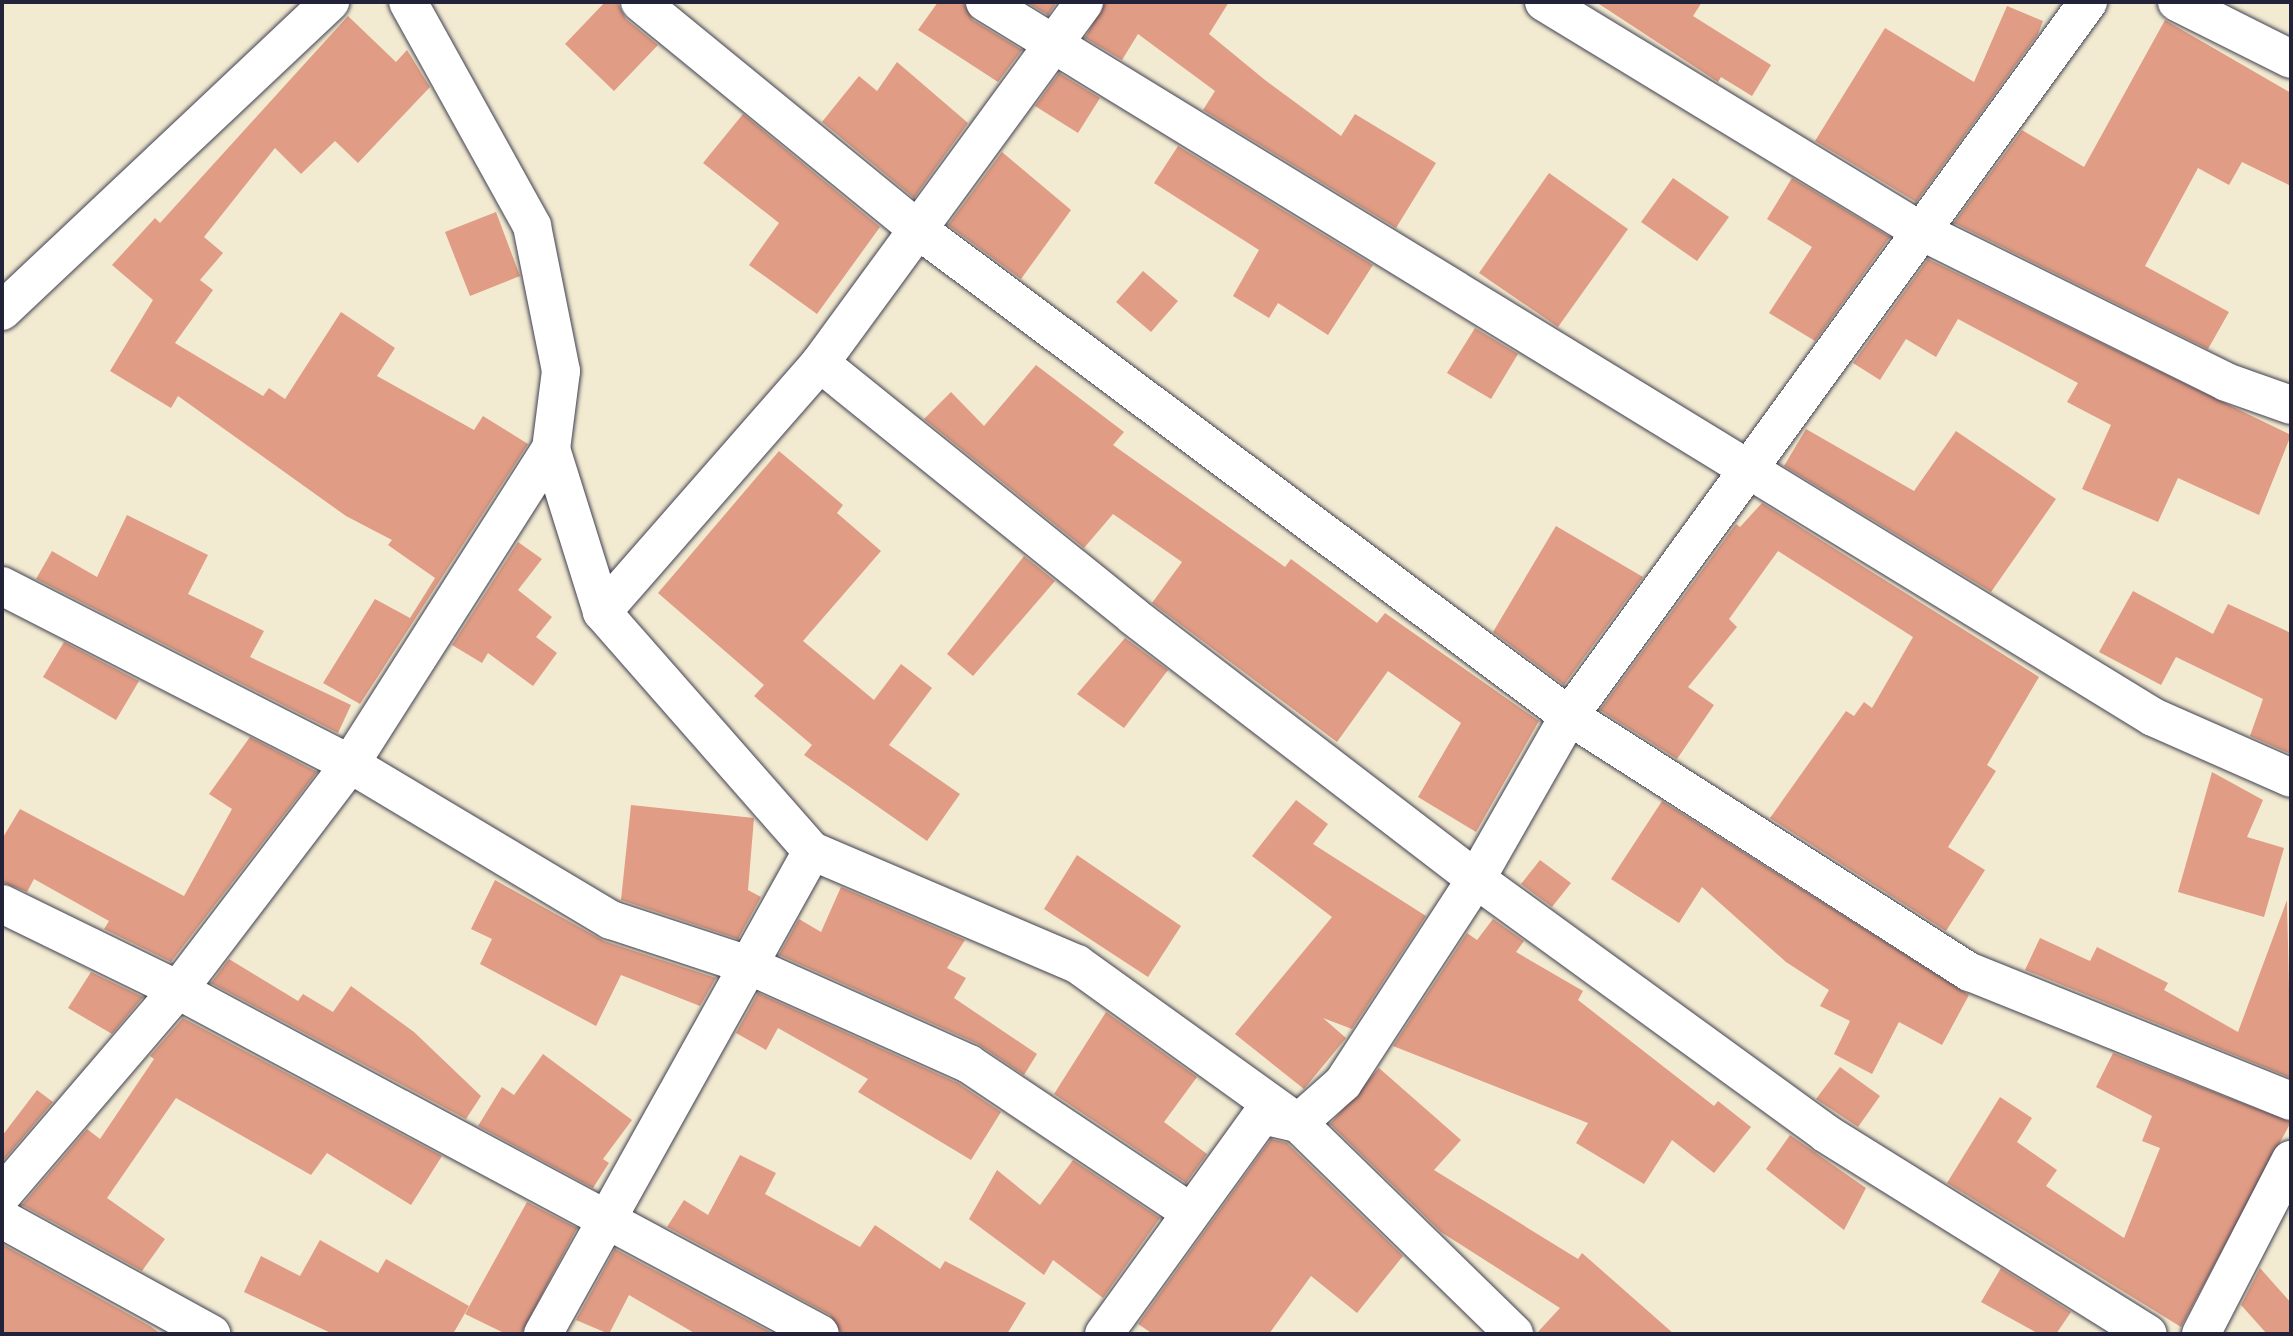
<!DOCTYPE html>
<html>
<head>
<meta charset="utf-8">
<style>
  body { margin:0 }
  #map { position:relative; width:2293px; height:1336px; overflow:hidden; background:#f3ebd1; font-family:"Balsamiq Sans",sans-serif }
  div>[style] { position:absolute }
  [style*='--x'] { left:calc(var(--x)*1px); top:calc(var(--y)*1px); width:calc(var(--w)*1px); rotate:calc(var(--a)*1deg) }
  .building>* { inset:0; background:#e09c84 }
  .roads { filter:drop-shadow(0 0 2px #414052) drop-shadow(0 0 2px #414052) }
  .minor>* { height:38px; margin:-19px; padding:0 19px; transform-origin:19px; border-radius:19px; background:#fff }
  span { translate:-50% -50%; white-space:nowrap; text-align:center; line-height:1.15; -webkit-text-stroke:6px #fcf5e5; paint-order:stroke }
  .frame { position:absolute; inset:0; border:4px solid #22223b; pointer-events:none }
</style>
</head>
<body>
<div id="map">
  <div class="building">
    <i style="clip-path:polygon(605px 2px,617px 2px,626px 19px,658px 45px,614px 91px,565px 44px)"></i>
    <i style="clip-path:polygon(938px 2px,963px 2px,973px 20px,1022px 50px,998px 82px,918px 30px)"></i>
    <i style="clip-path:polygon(1026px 2px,1057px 2px,1048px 15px)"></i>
    <i style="clip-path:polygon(1105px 2px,1229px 2px,1209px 34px,1265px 80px,1341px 136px,1355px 114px,1436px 163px,1396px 228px,1203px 110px,1215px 91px,1138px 34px,1122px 60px,1085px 38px)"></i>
    <i style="clip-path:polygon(1596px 2px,1702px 2px,1693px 16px,1771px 65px,1752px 96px,1721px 77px,1718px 82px)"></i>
    <i style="clip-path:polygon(2007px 6px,2043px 21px,2038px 34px,1916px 202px,1815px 141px,1885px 28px,1974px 82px)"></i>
    <i style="clip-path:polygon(348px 16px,396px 62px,407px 50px,430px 87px,358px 163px,335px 141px,301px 174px,275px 148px,204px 237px,223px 253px,200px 280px,213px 290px,175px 343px,263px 396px,269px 388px,285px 399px,341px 312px,395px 348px,377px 376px,474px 430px,483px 416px,528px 444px,360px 704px,323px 683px,375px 599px,410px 618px,435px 578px,388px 545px,392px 540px,346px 516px,178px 396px,171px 408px,110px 371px,153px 300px,112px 265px,155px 218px,160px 223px)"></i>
    <i style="clip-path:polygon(2165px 20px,2291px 93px,2291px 186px,2242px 162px,2229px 185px,2198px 168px,2145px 266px,2229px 312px,2208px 349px,1954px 223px,2022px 130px,2084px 167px)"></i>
    <i style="clip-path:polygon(897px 62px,968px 123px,914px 198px,822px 122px,859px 76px,877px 91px)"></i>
    <i style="clip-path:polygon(1059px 73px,1100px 98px,1078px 133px,1035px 106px)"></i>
    <i style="clip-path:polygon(743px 114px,880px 227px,817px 314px,749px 265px,779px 223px,703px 163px)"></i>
    <i style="clip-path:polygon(1178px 146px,1373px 265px,1328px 335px,1278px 303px,1269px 318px,1233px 296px,1259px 250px,1154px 183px)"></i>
    <i style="clip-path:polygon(1002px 152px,1071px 210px,1021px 279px,948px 225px)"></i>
    <i style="clip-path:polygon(1549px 173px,1628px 229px,1558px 327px,1479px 273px)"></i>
    <i style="clip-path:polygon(1673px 178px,1729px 217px,1697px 261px,1641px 222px)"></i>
    <i style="clip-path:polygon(1792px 178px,1890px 237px,1815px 341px,1769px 313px,1812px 247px,1767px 219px)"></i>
    <i style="clip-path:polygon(496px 212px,520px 276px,470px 296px,445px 232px)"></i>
    <i style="clip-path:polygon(1928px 259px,2291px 435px,2259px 515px,2178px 478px,2158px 522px,2082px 489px,2111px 425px,2067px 402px,2078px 383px,1958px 319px,1936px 357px,1906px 339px,1880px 380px,1853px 363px)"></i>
    <i style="clip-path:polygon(1143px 271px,1178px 301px,1151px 332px,1116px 302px)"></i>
    <i style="clip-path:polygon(1475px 328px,1518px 354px,1491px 399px,1447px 373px)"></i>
    <i style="clip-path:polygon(1036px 365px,1124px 432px,1113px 445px,1285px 567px,1291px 559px,1377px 623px,1385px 613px,1539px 721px,1476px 832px,1418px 797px,1461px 723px,1388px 671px,1337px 742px,1152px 603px,1182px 562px,1113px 514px,1084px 548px,924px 419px,951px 392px,984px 426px)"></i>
    <i style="clip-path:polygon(1806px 429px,1914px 491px,1956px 431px,2056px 499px,1991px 592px,1784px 466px)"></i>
    <i style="clip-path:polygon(779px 451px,843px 505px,837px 513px,881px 551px,803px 641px,874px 700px,901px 664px,932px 688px,889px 745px,960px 794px,927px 841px,804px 755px,812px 745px,754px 696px,764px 685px,658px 593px)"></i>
    <i style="clip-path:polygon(1762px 503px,2039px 677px,1987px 765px,1996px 771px,1948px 847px,1985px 870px,1946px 931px,1770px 818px,1846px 711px,1854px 716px,1864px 702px,1872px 708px,1913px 637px,1778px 551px,1729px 619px,1737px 627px,1688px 687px,1714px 705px,1677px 759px,1600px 710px,1736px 524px,1740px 527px)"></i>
    <i style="clip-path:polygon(127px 515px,208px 555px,188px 594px,264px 631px,250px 657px,351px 705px,338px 733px,36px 579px,52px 551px,97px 577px)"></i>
    <i style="clip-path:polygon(1556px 526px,1643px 577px,1564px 685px,1493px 632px)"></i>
    <i style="clip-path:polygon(518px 542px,542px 559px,518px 590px,552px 617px,536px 637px,557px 653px,533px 686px,488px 653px,482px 663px,452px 645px)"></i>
    <i style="clip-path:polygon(1024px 556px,1055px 581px,973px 676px,947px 654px)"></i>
    <i style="clip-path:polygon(2133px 591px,2213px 634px,2228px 604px,2291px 633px,2291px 754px,2250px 736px,2263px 699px,2176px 657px,2161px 685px,2099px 652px)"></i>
    <i style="clip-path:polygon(1125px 638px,1168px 670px,1124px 728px,1077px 694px)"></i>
    <i style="clip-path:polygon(64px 642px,139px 681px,116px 720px,43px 677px)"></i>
    <i style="clip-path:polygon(250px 737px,317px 772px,171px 962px,104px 929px,109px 921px,34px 879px,27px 892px,2px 882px,2px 839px,20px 809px,184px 896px,232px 809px,209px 794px)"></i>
    <i style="clip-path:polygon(2212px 772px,2263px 800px,2247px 837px,2284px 848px,2264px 917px,2178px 892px)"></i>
    <i style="clip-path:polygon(1296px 800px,1328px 824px,1313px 844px,1426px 916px,1352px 1029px,1323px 1018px,1346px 1038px,1304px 1089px,1235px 1034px,1332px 917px,1252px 856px)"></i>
    <i style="clip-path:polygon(1662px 801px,1969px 995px,1942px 1045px,1899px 1022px,1872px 1074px,1834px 1054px,1850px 1021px,1820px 1006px,1829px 990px,1786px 962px,1702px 887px,1679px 923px,1611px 879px)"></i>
    <i style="clip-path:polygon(631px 805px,754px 818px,748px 890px,761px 897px,738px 939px,621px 900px)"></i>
    <i style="clip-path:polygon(1077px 855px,1181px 926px,1148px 977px,1044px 909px)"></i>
    <i style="clip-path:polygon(1540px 860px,1571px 883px,1552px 907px,1521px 884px)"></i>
    <i style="clip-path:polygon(495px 880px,604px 941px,716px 978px,700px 1006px,621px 975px,596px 1026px,480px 964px,492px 939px,471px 929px)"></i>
    <i style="clip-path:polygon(841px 887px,965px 940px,947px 968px,966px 978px,954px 998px,1037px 1054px,1024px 1075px,978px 1044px,779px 955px,799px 919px,821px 932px)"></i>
    <i style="clip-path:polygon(2287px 900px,2291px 1078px,2025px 970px,2040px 938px,2090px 961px,2097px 947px,2168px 983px,2164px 990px,2238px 1032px)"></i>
    <i style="clip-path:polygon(1493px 919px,1524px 941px,1516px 952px,1583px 991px,1578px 1000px,1714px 1106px,1718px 1101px,1751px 1127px,1714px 1173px,1672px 1140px,1644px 1184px,1576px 1143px,1588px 1123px,1393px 1046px,1467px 933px,1477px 940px)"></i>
    <i style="clip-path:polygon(229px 959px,298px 1001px,303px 994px,333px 1012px,351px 986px,414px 1032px,481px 1096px,466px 1119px,211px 983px)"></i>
    <i style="clip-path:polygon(91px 972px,143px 997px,112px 1034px,68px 1008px)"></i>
    <i style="clip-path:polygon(758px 993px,958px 1083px,1001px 1112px,971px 1160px,858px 1092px,868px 1079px,778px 1028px,766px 1050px,736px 1033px)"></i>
    <i style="clip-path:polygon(1106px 1012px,1197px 1077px,1164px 1122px,1207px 1154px,1186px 1183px,1054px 1094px)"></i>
    <i style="clip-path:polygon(183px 1018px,442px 1156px,411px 1205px,327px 1153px,311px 1175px,176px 1098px,107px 1198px,165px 1239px,142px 1271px,22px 1205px,87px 1129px,100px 1139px,154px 1059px,150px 1056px)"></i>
    <i style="clip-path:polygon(2113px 1053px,2291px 1122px,2181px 1327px,1947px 1183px,2000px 1097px,2032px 1118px,2017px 1142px,2057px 1170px,2046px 1186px,2124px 1238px,2160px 1148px,2142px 1141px,2152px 1116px,2096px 1087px)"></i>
    <i style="clip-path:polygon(543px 1054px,632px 1120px,603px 1159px,609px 1163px,593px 1188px,478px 1126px,502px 1087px,514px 1095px)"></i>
    <i style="clip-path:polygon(1840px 1067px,1880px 1096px,1858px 1127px,1816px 1099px)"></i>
    <i style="clip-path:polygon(1379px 1068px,1461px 1140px,1434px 1170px,1578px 1259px,1582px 1253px,1674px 1334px,1536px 1334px,1560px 1308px,1441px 1232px,1330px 1124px)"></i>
    <i style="clip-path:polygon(37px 1090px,53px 1102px,2px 1162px,2px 1136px)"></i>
    <i style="clip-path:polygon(1790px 1135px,1866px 1188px,1844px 1230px,1766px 1169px)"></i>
    <i style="clip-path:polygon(1271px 1139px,1287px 1143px,1403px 1256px,1357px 1313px,1311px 1276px,1269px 1334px,1153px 1334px,1138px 1324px)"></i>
    <i style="clip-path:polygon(740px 1155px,776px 1173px,765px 1194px,860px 1247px,875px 1225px,940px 1269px,945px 1261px,1026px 1303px,1007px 1334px,842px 1334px,830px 1315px,667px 1227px,684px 1200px,708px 1215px)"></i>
    <i style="clip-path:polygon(1073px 1160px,1160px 1218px,1103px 1298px,1053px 1260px,1044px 1275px,969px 1219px,997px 1170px,1040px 1205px)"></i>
    <i style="clip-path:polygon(527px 1202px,577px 1228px,521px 1334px,506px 1334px,465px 1314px)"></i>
    <i style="clip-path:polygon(320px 1240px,378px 1273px,386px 1259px,469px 1306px,453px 1334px,333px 1334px,244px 1292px,261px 1256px,300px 1276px)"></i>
    <i style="clip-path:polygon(2px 1244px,150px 1326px,161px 1334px,2px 1334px)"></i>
    <i style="clip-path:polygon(615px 1249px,774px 1334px,696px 1334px,629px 1295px,609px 1334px,576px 1320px)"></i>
    <i style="clip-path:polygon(2001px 1268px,2071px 1312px,2056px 1334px,2039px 1334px,1981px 1302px)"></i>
    <i style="clip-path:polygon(2260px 1268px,2291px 1303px,2291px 1334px,2267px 1334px,2241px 1305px)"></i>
  </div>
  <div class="roads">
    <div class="minor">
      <i style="--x:408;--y:2;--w:256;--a:61"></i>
      <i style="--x:532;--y:226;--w:148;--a:78.7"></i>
      <i style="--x:561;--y:371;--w:79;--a:97.3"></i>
      <i style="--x:551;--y:449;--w:171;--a:72.6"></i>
      <i style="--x:602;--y:612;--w:318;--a:48.7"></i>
      <i style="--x:812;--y:851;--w:288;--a:23.1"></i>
      <i style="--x:1077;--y:964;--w:272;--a:35.7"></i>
      <i style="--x:1298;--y:1123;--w:302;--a:44.3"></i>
      <i style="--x:640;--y:2;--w:362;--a:39.3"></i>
      <i style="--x:920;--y:231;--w:810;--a:36.77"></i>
      <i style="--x:1569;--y:716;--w:476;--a:32.6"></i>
      <i style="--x:1970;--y:972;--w:346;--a:21.9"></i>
      <i style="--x:985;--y:2;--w:1369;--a:31.47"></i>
      <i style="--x:2153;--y:717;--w:151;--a:23.8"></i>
      <i style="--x:1544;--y:2;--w:443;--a:31.3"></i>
      <i style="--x:1923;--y:232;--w:338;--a:26.3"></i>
      <i style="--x:2226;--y:382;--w:69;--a:19.5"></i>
      <i style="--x:2177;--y:2;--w:127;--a:26.6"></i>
      <i style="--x:2;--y:311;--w:451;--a:-43.3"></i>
      <i style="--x:820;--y:363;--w:402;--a:38.9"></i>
      <i style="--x:1133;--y:616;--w:432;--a:37.5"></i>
      <i style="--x:1476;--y:879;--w:432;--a:36"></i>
      <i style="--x:1825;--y:1133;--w:380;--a:31.9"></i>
      <i style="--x:2;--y:586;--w:391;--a:27.1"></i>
      <i style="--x:350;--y:764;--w:304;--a:30.9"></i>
      <i style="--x:611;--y:920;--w:144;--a:18.2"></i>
      <i style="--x:748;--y:965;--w:242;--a:24.1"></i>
      <i style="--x:969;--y:1064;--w:266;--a:33.8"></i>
      <i style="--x:602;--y:612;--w:331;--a:-48.8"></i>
      <i style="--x:820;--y:363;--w:447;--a:-53.8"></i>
      <i style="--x:2;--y:904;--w:196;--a:26"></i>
      <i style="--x:178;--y:990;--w:728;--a:28.18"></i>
      <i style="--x:2;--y:1195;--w:270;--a:-49.4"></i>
      <i style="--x:178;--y:990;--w:284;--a:-52.7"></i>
      <i style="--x:350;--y:764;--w:374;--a:-57.5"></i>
      <i style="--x:2;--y:1219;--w:239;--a:28.8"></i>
      <i style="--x:543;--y:1334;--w:553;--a:-60.88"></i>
      <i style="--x:1104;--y:1334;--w:270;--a:-54.2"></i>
      <i style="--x:1262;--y:1115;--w:37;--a:13"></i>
      <i style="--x:1298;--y:1123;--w:60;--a:-41.6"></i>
      <i style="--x:1343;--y:1083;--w:244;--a:-56.9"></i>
      <i style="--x:1476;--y:879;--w:188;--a:-60.3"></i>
      <i style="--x:1569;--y:716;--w:883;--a:-53.99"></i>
      <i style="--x:2201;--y:1334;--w:196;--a:-62.7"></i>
    </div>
  </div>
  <div class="frame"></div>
</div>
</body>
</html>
